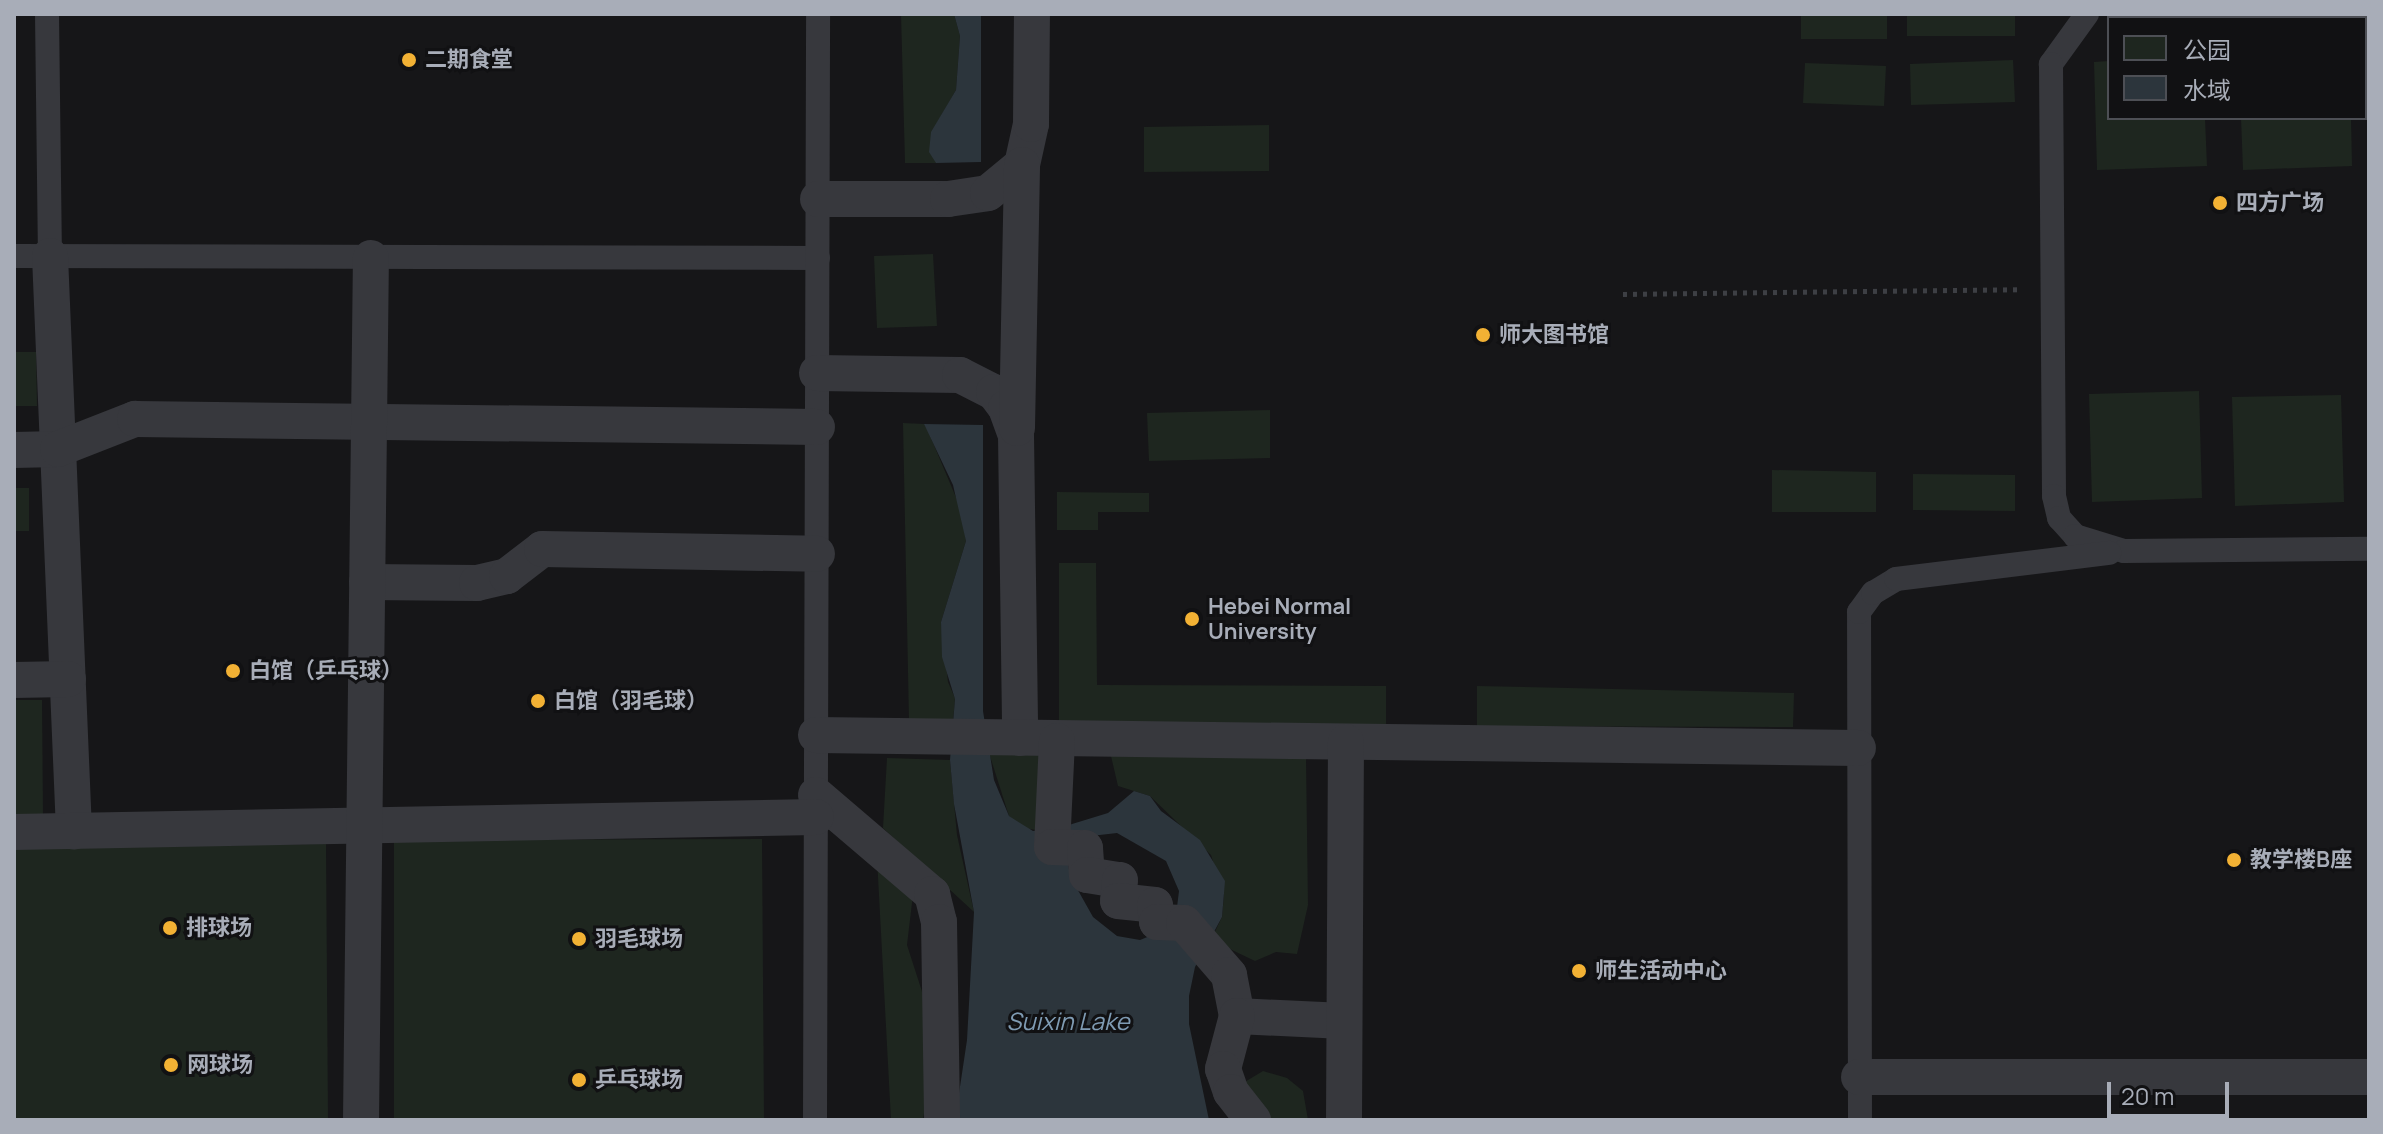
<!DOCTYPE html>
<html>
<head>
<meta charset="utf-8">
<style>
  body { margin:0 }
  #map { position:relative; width:2383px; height:1134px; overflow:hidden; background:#161618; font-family:Manrope,"Noto Sans SC",sans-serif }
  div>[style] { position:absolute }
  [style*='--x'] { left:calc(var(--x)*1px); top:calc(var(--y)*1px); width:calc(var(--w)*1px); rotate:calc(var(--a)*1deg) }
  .green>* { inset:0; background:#1e261f }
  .water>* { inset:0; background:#2c353c }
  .path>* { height:5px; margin-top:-2.5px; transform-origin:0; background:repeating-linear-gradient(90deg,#3d3f44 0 4px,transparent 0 10px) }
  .service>* { height:24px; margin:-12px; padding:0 12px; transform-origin:12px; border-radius:12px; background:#37383d }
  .pedestrian>* { height:36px; margin:-18px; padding:0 18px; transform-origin:18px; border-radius:18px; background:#37383d }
  .dots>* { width:22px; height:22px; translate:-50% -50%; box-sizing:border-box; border:4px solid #111113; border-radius:50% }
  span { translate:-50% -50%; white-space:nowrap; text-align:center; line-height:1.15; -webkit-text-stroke:6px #111113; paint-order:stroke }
  .poi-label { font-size:22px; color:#a8adb8; font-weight:700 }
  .left { translate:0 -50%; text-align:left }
  .water-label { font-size:24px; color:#7f9bb3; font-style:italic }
  .frame { position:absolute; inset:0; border:16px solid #a8adb8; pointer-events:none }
  .legend { position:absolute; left:2107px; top:16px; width:260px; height:104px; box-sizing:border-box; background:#111113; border:2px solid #4d4f55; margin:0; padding:10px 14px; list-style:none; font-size:24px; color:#a8adb8 }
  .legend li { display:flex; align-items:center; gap:16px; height:40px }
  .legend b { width:40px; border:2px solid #4d4f55 }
  .scale { position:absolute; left:2107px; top:1082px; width:122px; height:36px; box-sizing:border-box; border:4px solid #a8adb8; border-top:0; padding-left:10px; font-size:24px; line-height:28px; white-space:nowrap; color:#a8adb8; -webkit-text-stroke:6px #111113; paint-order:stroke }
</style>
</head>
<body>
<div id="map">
  <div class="green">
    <i style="clip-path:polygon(901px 14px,954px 14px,960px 36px,956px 90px,934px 128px,936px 163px,905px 163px)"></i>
    <i style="clip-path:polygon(1801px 14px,1887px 14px,1887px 39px,1801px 39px)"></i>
    <i style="clip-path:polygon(1907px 14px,2015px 14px,2015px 36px,1907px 36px)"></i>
    <i style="clip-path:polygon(2013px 60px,2015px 102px,1911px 105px,1910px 64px)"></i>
    <i style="clip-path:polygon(2109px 61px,2109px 118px,2205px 118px,2207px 166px,2097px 170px,2094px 62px)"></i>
    <i style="clip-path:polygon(1805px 63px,1886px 66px,1884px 106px,1803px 103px)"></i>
    <i style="clip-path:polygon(2241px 118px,2351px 118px,2352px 166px,2243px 170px)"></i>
    <i style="clip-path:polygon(1269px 125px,1269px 171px,1144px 172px,1144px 127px)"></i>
    <i style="clip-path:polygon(933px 254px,937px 326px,877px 328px,874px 256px)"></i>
    <i style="clip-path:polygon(14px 352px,36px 352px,37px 406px,14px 406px)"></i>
    <i style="clip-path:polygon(2199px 391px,2202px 498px,2092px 502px,2089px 394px)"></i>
    <i style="clip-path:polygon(2341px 395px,2344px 502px,2235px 506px,2232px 397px)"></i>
    <i style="clip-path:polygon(1270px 410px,1270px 458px,1149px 461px,1147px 413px)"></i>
    <i style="clip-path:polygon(903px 423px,924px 424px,928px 431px,963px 514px,966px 541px,941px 622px,948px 682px,955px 698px,953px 723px,909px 721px)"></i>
    <i style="clip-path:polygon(1772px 470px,1876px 472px,1876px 512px,1772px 512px)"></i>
    <i style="clip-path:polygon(1913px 474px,2015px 475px,2015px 511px,1913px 510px)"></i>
    <i style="clip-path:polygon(14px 488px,29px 488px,29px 531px,14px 531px)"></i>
    <i style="clip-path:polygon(1057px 492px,1149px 493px,1149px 512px,1098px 512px,1098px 530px,1057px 530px)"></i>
    <i style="clip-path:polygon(1059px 563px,1096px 563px,1097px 685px,1386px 686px,1386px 726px,1059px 724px)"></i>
    <i style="clip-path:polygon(1477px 686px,1794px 693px,1793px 727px,1477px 726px)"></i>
    <i style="clip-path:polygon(14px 700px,42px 700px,43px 816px,14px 816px)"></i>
    <i style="clip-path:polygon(989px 753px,1065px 755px,1045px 831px,1022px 828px,1009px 816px)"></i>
    <i style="clip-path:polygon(1111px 756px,1306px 758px,1308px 905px,1297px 954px,1276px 952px,1255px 961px,1211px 940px,1222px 917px,1224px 895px,1211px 855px,1150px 796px,1118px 786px)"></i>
    <i style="clip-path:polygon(887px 758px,950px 760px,957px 835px,974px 912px,883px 828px)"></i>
    <i style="clip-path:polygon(762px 839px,764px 1120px,394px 1120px,394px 840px)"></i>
    <i style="clip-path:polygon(326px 844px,328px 1120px,14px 1120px,14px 848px)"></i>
    <i style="clip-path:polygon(877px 858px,914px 886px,907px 945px,927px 1007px,929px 1080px,923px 1120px,891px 1120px)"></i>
    <i style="clip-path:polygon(1263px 1071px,1287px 1078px,1303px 1091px,1308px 1120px,1264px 1120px,1238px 1086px)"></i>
  </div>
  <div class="water">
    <i style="clip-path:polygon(954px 14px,981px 14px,981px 162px,936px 163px,929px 152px,931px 132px,956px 90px,960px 36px)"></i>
    <i style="clip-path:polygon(evenodd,924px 424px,983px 425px,983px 711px,994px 780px,1009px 816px,1033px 831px,1059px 828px,1108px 813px,1134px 791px,1150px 796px,1161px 811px,1200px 840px,1225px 881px,1222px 917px,1195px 967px,1189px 996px,1189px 1024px,1209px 1120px,955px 1120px,967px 1040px,974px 912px,954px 804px,950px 760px,955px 699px,942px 657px,941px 622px,966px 541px,953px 485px,924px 424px,1117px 833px,1166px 861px,1179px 891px,1177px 907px,1162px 931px,1140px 940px,1117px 936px,1093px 917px,1070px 876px,1068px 864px,1091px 836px,1117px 833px)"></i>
  </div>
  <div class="path">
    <i style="--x:1623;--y:294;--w:399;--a:-0.7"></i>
  </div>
  <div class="service">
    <i style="--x:47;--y:14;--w:242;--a:89.3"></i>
    <i style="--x:2087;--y:14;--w:62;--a:125.8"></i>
    <i style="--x:2051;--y:64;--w:432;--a:89.6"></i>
    <i style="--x:2054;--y:496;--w:23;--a:77"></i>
    <i style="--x:2059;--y:518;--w:24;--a:48"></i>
    <i style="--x:2075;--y:536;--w:51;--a:17"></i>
    <i style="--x:2124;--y:551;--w:245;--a:-0.5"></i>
    <i style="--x:14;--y:256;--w:804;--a:0.14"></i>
    <i style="--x:815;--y:1120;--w:1106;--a:-89.84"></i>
    <i style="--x:1860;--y:1120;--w:508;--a:-90.11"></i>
    <i style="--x:1859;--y:612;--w:24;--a:-54"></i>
    <i style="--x:1873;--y:593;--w:27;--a:-31"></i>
    <i style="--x:1896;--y:579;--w:215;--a:-7"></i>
  </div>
  <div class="pedestrian">
    <i style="--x:818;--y:199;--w:130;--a:0"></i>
    <i style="--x:948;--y:199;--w:40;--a:-8.5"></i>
    <i style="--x:988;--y:193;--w:44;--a:-39.5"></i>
    <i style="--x:1022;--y:165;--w:42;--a:-77.6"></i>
    <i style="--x:1031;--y:124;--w:110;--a:-89.5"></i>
    <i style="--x:50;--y:256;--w:576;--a:87.61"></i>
    <i style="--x:817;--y:373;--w:143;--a:0.8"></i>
    <i style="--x:960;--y:375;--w:38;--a:27"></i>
    <i style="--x:994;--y:392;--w:20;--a:53"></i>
    <i style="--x:1006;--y:408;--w:29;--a:70"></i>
    <i style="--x:1016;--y:435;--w:303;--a:89.2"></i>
    <i style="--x:1017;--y:428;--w:263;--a:-88.9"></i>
    <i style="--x:14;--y:450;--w:44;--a:-1.3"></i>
    <i style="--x:58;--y:449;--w:83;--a:-21.3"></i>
    <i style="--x:135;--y:419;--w:682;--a:0.67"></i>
    <i style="--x:367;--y:582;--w:110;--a:0.5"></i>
    <i style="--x:477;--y:583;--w:31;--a:-13"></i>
    <i style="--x:507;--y:576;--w:44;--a:-37.6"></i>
    <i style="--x:542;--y:549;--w:275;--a:1"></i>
    <i style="--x:14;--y:680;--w:54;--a:-1.1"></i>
    <i style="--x:816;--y:735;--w:1042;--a:0.71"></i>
    <i style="--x:1057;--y:741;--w:106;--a:92.7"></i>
    <i style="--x:1052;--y:847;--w:33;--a:2"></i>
    <i style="--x:1085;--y:848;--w:27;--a:86"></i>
    <i style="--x:1087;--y:875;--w:33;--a:9"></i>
    <i style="--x:1120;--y:880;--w:21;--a:95"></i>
    <i style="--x:1118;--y:901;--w:37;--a:6"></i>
    <i style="--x:1155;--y:905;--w:17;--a:83"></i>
    <i style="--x:1157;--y:922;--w:27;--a:2"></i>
    <i style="--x:1184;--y:923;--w:69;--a:49.1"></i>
    <i style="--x:1229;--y:975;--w:42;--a:79"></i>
    <i style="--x:1237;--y:1016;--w:107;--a:2.7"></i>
    <i style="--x:816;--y:795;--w:153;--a:40.5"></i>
    <i style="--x:932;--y:894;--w:29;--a:76"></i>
    <i style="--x:939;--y:922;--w:198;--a:89.1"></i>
    <i style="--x:14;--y:832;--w:802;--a:-1.07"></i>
    <i style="--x:1237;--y:1016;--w:55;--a:104.8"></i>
    <i style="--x:1223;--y:1069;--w:24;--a:71"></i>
    <i style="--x:1231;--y:1092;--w:36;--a:52"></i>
    <i style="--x:1859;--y:1077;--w:510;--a:0"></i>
    <i style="--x:361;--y:1120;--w:862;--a:-89.34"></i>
    <i style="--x:1344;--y:1120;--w:378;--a:-89.7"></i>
  </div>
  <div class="dots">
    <i style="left:409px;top:60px;background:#f2b134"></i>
    <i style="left:2220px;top:203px;background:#f2b134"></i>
    <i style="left:1483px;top:335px;background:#f2b134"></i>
    <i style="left:1192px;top:619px;background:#f2b134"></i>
    <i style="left:233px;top:671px;background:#f2b134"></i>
    <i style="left:538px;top:701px;background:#f2b134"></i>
    <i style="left:2234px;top:860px;background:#f2b134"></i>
    <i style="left:170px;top:928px;background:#f2b134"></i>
    <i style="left:579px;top:939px;background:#f2b134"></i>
    <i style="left:1579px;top:971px;background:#f2b134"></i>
    <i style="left:171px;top:1065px;background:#f2b134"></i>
    <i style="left:579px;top:1080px;background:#f2b134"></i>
  </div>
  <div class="poi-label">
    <span class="left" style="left:425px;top:60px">二期食堂</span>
    <span class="left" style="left:2236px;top:203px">四方广场</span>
    <span class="left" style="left:1499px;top:335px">师大图书馆</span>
    <span class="left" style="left:1208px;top:619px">Hebei Normal<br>University</span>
    <span class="left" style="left:249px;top:671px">白馆（乒乓球）</span>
    <span class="left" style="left:554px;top:701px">白馆（羽毛球）</span>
    <span class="left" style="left:2250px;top:860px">教学楼B座</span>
    <span class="left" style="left:186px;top:928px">排球场</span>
    <span class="left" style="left:595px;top:939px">羽毛球场</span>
    <span class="left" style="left:1595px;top:971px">师生活动中心</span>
    <span class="left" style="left:187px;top:1065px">网球场</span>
    <span class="left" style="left:595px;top:1080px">乒乓球场</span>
  </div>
  <div class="water-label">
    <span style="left:1068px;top:1021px">Suixin Lake</span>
  </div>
  <div class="frame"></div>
  <ul class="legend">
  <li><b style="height:22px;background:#1e261f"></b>公园</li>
  <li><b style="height:22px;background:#2c353c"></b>水域</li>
  </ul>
  <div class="scale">20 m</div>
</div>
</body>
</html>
